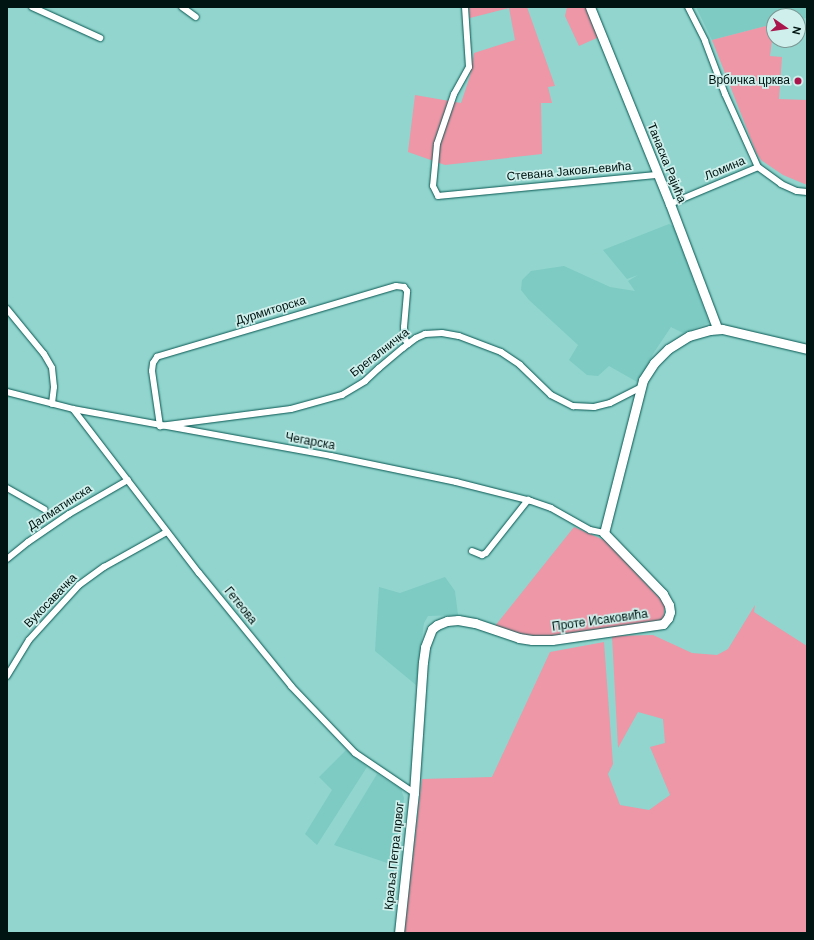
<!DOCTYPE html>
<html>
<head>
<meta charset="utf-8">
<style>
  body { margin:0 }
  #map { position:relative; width:814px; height:940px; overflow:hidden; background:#91d5ce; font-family:"DM Sans",sans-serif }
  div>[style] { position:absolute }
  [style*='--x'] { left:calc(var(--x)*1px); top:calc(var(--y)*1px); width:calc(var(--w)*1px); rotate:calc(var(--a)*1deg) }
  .built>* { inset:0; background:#7dcbc3 }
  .green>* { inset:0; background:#ed97a7 }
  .roads { filter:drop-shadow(0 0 1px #075651) drop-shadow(0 0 1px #075651) }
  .street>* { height:6px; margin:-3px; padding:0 3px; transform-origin:3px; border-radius:3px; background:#fff }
  .secondary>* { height:9px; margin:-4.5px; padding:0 4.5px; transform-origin:4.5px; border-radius:4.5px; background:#fff }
  .dots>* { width:11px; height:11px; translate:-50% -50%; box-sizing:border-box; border:2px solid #ceefeb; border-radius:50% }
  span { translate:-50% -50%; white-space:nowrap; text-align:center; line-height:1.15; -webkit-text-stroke:3.5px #ceefeb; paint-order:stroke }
  .poi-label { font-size:12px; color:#001412 }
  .right { translate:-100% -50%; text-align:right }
  .street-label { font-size:12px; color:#001412 }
  .frame { position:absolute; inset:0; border:8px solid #001412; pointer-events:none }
  .north { position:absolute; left:766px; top:8px; width:40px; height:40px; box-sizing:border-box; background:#ceefeb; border:1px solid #7c9794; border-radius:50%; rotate:103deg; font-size:11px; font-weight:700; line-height:16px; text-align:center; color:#001412 }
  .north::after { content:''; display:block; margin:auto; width:14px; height:18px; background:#aa164b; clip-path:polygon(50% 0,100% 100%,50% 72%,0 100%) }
</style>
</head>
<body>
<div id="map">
  <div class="built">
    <i style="clip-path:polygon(696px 7px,807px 7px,807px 18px,798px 19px,798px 16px,774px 16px,774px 24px,712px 40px)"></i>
    <i style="clip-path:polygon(669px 224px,673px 226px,709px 323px,683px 333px,671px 327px,653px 354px,639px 383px,609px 366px,598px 376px,587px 375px,569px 360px,578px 345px,529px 300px,521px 290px,522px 280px,531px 271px,564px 266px,610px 287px,635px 291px,628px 281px,638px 275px,627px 279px,603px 250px)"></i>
    <i style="clip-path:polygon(445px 577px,455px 591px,458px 615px,428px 616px,424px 623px,416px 685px,375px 651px,379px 587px,400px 593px)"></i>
    <i style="clip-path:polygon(346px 750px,367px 767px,317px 845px,305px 834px,332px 790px,319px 777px)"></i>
    <i style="clip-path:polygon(377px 774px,401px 789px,404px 798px,396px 866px,334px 845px)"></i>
  </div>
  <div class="green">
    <i style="clip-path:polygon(469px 7px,527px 7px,555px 86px,548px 87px,552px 103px,541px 103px,542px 154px,445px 165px,408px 152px,415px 95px,461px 103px,470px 76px,474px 53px,515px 40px,509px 8px,470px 18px)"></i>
    <i style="clip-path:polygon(567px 7px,587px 7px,599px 37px,579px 46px,565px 16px)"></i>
    <i style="clip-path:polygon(774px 24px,770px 56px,782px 57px,779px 99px,807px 100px,807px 185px,783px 175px,761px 160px,756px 152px,712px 40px)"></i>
    <i style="clip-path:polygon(574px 527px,606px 541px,665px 604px,663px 620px,552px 638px,523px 635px,495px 626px)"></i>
    <i style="clip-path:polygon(755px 605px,754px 612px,807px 646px,807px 933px,404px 933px,422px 779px,492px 777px,550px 652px,604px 642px,613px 764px,608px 774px,620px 805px,649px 810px,670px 795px,650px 747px,665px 743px,663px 719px,638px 712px,618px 748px,612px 636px,653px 635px,692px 653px,717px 655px,728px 649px)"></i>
  </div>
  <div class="roads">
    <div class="street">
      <i style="--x:32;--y:7;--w:75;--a:24.5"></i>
      <i style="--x:182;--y:7;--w:17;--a:36"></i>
      <i style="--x:465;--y:7;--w:60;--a:86.2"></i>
      <i style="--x:469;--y:67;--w:31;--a:119"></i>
      <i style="--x:454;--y:94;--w:53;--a:108.8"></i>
      <i style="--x:437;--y:144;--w:42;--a:95.4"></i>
      <i style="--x:433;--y:186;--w:11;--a:63"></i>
      <i style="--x:438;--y:196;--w:221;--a:-5.5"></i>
      <i style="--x:688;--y:7;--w:38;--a:63"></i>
      <i style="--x:705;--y:41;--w:57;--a:69.3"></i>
      <i style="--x:725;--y:94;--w:80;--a:65.7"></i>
      <i style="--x:670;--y:204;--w:95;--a:-22.8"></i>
      <i style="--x:758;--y:167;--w:29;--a:36"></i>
      <i style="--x:781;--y:184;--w:17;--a:24"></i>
      <i style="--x:797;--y:191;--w:10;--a:6"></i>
      <i style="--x:7;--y:309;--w:58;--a:50.6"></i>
      <i style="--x:44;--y:354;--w:16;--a:60"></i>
      <i style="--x:52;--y:368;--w:19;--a:84"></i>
      <i style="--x:54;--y:387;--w:17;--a:97"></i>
      <i style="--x:408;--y:344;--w:6;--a:-121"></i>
      <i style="--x:405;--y:339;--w:12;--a:-95"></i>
      <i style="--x:404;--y:327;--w:36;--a:-85"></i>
      <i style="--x:407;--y:291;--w:5;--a:-127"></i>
      <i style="--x:404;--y:287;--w:8;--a:-173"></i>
      <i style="--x:396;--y:286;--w:249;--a:163.5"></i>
      <i style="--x:157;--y:357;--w:7;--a:124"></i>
      <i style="--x:153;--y:363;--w:8;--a:97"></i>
      <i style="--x:152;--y:371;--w:56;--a:81.7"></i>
      <i style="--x:160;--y:426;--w:132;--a:-7.4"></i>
      <i style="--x:291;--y:409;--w:53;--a:-15.4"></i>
      <i style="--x:342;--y:395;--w:27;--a:-31"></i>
      <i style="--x:365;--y:381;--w:19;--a:-43"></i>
      <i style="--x:379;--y:368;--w:31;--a:-40"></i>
      <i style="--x:403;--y:348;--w:6;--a:-39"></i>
      <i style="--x:408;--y:344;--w:10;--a:-37"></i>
      <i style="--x:416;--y:338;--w:10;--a:-24"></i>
      <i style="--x:425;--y:334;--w:17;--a:-3"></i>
      <i style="--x:442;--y:333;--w:17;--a:10"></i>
      <i style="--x:459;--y:336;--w:45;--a:20.9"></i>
      <i style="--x:501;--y:352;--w:23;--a:34"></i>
      <i style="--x:520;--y:365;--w:43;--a:44.1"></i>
      <i style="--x:551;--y:395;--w:25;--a:27"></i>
      <i style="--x:573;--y:406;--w:21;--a:3"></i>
      <i style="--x:594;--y:407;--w:16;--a:-14"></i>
      <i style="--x:610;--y:403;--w:34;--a:-27"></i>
      <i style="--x:7;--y:392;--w:68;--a:14.4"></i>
      <i style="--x:73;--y:409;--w:262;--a:10.3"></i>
      <i style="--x:331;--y:456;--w:128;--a:11.7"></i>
      <i style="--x:456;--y:482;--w:77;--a:14.2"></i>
      <i style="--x:531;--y:501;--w:21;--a:19"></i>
      <i style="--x:551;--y:508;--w:45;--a:29.4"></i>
      <i style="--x:590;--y:530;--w:14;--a:12"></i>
      <i style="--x:73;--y:409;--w:207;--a:52.5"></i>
      <i style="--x:199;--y:573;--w:146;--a:50.8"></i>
      <i style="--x:291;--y:686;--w:93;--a:46.3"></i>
      <i style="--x:355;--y:753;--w:71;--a:34.1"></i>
      <i style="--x:7;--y:488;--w:43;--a:29.6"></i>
      <i style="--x:472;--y:551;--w:11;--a:22"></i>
      <i style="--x:482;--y:555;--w:4;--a:-27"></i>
      <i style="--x:486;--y:553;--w:68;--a:-51.6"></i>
      <i style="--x:7;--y:559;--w:27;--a:-39"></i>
      <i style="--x:28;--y:542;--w:50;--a:-34.3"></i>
      <i style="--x:69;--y:514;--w:68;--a:-30"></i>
      <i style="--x:7;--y:676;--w:42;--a:-58.6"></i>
      <i style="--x:29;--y:640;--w:74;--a:-47.7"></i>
      <i style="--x:79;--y:585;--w:31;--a:-36"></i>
      <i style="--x:104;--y:567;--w:72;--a:-29.1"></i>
    </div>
    <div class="secondary">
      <i style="--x:590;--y:7;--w:213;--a:67.9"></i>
      <i style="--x:670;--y:204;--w:133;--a:69.2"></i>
      <i style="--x:399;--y:933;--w:141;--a:-83.9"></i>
      <i style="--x:414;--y:793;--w:131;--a:-86.1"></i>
      <i style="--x:423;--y:662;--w:15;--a:-82"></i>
      <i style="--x:425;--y:647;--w:19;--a:-69"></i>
      <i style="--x:432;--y:629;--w:6;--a:-39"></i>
      <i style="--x:437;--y:625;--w:11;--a:-22"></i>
      <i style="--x:447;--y:621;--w:11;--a:-5"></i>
      <i style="--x:458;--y:620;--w:17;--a:10"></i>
      <i style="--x:475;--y:623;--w:46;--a:18.8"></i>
      <i style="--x:519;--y:638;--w:13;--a:9"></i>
      <i style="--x:532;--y:640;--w:20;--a:0"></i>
      <i style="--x:552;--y:640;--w:112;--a:-8.2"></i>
      <i style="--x:663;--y:624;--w:8;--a:-50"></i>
      <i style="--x:668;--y:618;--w:6;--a:-72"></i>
      <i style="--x:670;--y:612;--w:7;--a:-98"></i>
      <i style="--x:669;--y:605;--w:13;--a:-119"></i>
      <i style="--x:663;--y:594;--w:85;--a:-134"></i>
      <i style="--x:604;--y:533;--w:158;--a:-75.7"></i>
      <i style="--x:643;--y:380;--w:20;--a:-57"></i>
      <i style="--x:654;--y:363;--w:20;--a:-45"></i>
      <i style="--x:668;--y:349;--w:25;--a:-32"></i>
      <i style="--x:689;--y:336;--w:22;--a:-16"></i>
      <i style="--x:710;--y:330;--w:12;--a:-5"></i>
      <i style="--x:722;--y:329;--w:87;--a:13.2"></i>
    </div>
  </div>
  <div class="dots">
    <i style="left:798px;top:81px;background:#aa164b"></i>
  </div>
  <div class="poi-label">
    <span class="right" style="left:790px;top:81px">Врбичка црква</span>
  </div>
  <div class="street-label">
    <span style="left:666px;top:163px;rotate:68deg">Танаска Рајића</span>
    <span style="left:725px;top:169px;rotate:-23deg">Ломина</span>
    <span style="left:569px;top:172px;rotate:-5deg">Стевана Јаковљевића</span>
    <span style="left:271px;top:311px;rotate:-17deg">Дурмиторска</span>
    <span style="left:380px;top:353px;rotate:-38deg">Брегалничка</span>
    <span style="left:310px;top:442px;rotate:10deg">Чегарска</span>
    <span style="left:60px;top:508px;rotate:-33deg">Далматинска</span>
    <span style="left:51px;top:601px;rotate:-46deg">Вукосавачка</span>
    <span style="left:240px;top:606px;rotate:51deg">Гетеова</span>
    <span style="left:600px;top:621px;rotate:-8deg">Проте Исаковића</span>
    <span style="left:395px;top:856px;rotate:-84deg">Краља Петра првог</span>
  </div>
  <div class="frame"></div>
  <div class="north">N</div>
</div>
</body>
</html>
